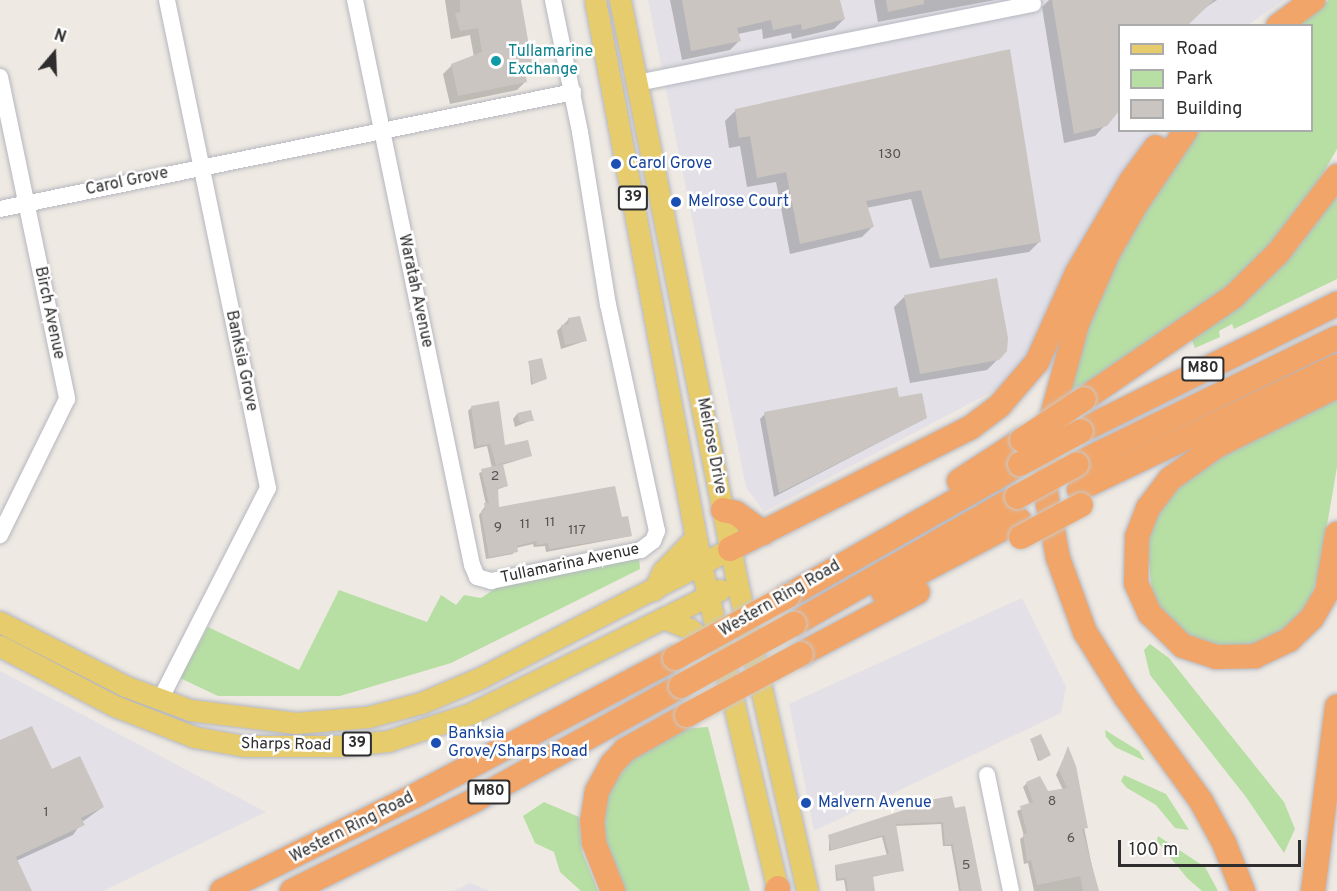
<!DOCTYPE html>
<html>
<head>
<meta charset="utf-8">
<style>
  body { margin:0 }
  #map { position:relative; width:1337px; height:891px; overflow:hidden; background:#eee9e2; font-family:Overpass,sans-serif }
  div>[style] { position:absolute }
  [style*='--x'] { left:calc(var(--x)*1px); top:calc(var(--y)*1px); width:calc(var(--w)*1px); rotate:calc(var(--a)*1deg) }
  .industrial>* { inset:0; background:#e3e1e7 }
  .green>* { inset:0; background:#b7dfa3 }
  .shadow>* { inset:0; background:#0003 }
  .building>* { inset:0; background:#cac5c1 }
  .roads { filter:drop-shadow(0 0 2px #b5b7c0) drop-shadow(0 0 2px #b5b7c0) }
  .minor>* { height:16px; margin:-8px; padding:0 8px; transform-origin:8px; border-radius:8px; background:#fff }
  .major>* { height:21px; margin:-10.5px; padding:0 10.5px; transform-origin:10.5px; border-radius:10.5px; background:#e7cc6d }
  .highway>* { height:24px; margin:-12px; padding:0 12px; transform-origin:12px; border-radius:12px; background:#f2a568 }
  .bridges { filter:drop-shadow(0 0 2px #c9c9c9) drop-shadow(0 0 2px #c9c9c9) }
  .highway-bridge>* { height:24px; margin:-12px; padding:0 12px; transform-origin:12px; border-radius:12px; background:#f2a568 }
  .dots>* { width:16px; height:16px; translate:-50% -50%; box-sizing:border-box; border:3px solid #fff; border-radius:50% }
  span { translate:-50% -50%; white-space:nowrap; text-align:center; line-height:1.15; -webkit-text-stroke:5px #fff; paint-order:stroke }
  .number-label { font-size:14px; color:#555453 }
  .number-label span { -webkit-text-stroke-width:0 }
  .shield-label span { padding:2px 4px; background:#fff; border:2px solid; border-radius:4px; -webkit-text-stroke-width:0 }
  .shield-label { font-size:15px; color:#2e2e2e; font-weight:700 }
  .culture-label { font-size:16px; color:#0d838f }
  .left { translate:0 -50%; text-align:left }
  .transit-label { font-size:16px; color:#164399 }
  .street-label { font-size:16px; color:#2e2e2e }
  .legend { position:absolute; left:1118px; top:24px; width:195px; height:108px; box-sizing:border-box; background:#fff; border:2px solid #ababab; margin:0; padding:8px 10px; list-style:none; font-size:18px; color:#2e2e2e }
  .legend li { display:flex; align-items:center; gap:12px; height:30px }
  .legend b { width:30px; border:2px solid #ababab }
  .north { position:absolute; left:24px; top:24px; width:60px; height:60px; -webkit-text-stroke:4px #fff; paint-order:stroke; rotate:19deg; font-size:16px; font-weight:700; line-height:24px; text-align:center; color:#2e2e2e }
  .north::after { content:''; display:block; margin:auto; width:21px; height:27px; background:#2e2e2e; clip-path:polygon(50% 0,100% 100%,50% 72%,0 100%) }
  .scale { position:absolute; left:1118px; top:840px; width:183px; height:27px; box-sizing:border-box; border:3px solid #2e2e2e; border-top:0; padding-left:8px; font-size:18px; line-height:21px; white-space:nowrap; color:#2e2e2e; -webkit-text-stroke:4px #fff; paint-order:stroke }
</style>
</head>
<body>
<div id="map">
  <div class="industrial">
    <i style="clip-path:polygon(648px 0,1284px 0,1248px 25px,1120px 26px,1120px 130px,1158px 131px,1131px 161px,1018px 378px,764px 512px,746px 487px)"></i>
    <i style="clip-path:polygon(1022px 598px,1066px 687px,1061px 713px,814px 831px,789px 704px)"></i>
    <i style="clip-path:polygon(0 671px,266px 812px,103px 891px,0 891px)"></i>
    <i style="clip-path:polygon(470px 883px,490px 891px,453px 891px)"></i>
  </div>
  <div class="green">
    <i style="clip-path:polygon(1329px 0,1337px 0,1337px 149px,1321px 177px,1282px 233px,1234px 285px,1177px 330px,1066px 394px,1089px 318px,1124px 244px,1199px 131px,1312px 130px,1312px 26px,1297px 25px)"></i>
    <i style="clip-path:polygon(1337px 191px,1337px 279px,1234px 329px,1232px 324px,1219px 331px,1220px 337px,1195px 348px,1192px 340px,1277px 269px,1299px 246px)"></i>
    <i style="clip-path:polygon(1337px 399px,1337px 467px,1318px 578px,1307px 606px,1284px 633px,1242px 653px,1190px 640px,1159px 608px,1152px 592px,1147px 541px,1153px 521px,1170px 496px,1212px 459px)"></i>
    <i style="clip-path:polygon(639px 558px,640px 569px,451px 663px,340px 696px,218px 696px,180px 678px,208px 627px,299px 670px,339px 590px,427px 622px,441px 595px,456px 605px,464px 595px,481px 598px,496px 588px)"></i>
    <i style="clip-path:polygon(1150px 644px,1169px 658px,1284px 802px,1295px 829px,1284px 853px,1246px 797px,1150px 675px,1144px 650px)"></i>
    <i style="clip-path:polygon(708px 727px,750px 891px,624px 891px,603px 851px,604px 807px,611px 786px,637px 753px,681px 729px)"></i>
    <i style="clip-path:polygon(1105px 730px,1139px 751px,1145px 761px,1115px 747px,1106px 737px)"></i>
    <i style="clip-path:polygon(1124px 775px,1166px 794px,1189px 830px,1175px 828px,1156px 805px,1127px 788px,1121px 781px)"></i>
    <i style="clip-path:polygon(544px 802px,579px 817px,582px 852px,598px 891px,581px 891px,560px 872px,554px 852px,535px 843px,523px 816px)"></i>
    <i style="clip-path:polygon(1158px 836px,1205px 867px,1218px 891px,1202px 891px,1187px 878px,1157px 841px)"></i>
  </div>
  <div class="shadow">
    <i style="clip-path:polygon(445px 0,520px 0,530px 62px,523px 69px,526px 81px,517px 90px,450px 104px,443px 74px,452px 65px,474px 57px,470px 35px,451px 39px)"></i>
    <i style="clip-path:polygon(670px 0,839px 0,844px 19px,834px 29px,792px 39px,791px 33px,763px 39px,762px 29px,738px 34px,739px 41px,730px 50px,682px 60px)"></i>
    <i style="clip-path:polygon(874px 0,995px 0,878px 22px)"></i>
    <i style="clip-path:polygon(1049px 0,1217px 0,1193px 16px,1120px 26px,1120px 109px,1095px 136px,1064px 143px,1042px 7px)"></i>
    <i style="clip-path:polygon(1008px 51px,1039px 242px,1029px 252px,930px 268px,911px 199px,866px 208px,872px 227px,862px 237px,790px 254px,776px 182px,747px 187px,740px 146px,729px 148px,725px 121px,736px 110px)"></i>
    <i style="clip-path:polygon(904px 297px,998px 359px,987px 370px,910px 383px,894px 307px)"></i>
    <i style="clip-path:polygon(569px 319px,585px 341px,561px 349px,557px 331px)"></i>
    <i style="clip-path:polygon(529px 362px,545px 378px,543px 380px,531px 385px)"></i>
    <i style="clip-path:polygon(898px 399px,926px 418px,774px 497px,760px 419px,765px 414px)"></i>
    <i style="clip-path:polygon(472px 407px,504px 447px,531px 456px,502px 465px,507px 486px,496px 490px,497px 509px,621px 519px,631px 536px,546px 552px,545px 546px,534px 547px,533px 544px,516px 548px,513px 554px,486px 559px,479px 515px,486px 505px,479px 473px,492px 468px,487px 446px,474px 449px,468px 411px)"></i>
    <i style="clip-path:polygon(517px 414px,532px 420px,515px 427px,513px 419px)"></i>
    <i style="clip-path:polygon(1031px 740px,1047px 757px,1038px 761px)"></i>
    <i style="clip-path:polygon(0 742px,51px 771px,103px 807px,82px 822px,73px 835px,16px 861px,30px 891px,0 891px)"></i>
    <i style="clip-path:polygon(1068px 749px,1097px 891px,1034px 891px,1028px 863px,1024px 864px,1020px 839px,1024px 836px,1017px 811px,1030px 805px,1023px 787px,1027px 783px,1047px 792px,1063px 790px,1056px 775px)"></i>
    <i style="clip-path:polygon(951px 798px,980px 891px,959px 891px,951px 846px,943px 846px,941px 824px,895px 826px,903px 870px,872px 877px,873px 891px,846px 891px,844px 880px,836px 881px,835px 866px,887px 856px,882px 837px,829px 851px,829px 837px,905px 812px,907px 805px)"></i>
  </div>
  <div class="building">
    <i style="clip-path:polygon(460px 0,521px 0,532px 63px,524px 64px,527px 82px,458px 96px,451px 64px,482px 52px,478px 28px,460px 31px,455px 13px,460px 12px)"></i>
    <i style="clip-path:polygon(682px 0,840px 0,845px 19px,802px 30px,801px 24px,773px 30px,771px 20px,737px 28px,741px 41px,691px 51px)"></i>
    <i style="clip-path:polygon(886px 0,924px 0,924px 4px,888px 12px)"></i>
    <i style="clip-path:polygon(1052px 0,1214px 0,1187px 26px,1119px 26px,1119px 111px,1107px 126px,1074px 134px)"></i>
    <i style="clip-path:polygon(1010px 49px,1041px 242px,940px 259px,921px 190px,866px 201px,874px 227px,800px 244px,786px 172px,757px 178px,750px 136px,739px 138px,735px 109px)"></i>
    <i style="clip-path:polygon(997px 278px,1008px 338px,1007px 351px,999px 360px,920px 374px,904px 295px)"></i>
    <i style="clip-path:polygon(580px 316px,587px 341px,565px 345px,561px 325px,569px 324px,568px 318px)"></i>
    <i style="clip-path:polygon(542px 358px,547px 379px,533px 384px,528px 361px)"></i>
    <i style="clip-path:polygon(897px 387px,899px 397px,922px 393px,927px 418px,779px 493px,764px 412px)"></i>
    <i style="clip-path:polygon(499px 401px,505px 445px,528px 440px,532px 456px,496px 465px,490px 444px,477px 446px,471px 406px)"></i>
    <i style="clip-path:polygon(531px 410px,534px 421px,520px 422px,517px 413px)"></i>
    <i style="clip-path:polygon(503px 464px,508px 486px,498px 488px,499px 507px,615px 486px,622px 517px,628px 516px,632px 536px,549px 549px,548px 543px,537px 545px,536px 541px,517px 546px,518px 552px,489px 557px,481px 511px,485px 510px,484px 503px,489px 503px,481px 469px)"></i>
    <i style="clip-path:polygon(32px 726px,52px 769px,80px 756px,104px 807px,81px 818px,85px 825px,16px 857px,32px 891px,0 891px,0 740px)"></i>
    <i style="clip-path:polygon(1041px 734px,1051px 755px,1040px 761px,1030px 739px)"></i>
    <i style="clip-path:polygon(1068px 746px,1076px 766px,1088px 828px,1082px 829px,1099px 891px,1083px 891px,1080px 876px,1037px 885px,1031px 860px,1027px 861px,1023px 834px,1027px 833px,1020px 806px,1033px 802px,1026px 782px,1040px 776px,1048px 791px,1067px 788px,1059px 770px)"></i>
    <i style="clip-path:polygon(952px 796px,955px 808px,965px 806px,982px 891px,961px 891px,953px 844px,945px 845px,943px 822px,896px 824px,904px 871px,873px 876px,875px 891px,848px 891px,846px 878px,838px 879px,835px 865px,889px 854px,884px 835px,831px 850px,828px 835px,907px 809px,906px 804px)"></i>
  </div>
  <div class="roads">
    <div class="minor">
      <i style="--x:355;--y:0;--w:577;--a:78.3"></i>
      <i style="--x:472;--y:565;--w:13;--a:67"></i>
      <i style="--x:477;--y:577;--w:15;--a:16"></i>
      <i style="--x:491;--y:581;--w:153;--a:-11.7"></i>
      <i style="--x:641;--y:550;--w:15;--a:-37"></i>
      <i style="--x:653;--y:541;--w:11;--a:-68"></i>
      <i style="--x:657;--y:531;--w:231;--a:-102.2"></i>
      <i style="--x:608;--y:305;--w:175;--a:-99.2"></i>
      <i style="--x:580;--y:132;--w:135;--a:-101.6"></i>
      <i style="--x:0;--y:77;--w:329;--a:78.2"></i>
      <i style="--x:67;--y:399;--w:152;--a:116.2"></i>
      <i style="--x:637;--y:83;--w:404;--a:-11.3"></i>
      <i style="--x:0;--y:209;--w:585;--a:-11.54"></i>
      <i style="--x:160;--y:700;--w:238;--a:-63"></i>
      <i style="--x:268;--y:488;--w:498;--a:-101.7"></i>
      <i style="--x:987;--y:775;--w:118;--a:78.3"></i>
    </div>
    <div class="major">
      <i style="--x:595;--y:0;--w:575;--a:79.37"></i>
      <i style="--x:701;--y:565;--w:335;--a:76.7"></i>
      <i style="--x:620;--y:0;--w:594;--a:78.63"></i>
      <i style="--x:737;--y:582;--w:317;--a:77.2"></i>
      <i style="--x:654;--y:590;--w:21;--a:-65"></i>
      <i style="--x:663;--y:571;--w:47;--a:-45.9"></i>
      <i style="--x:664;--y:618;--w:28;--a:23"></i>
      <i style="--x:690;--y:629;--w:18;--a:38"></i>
      <i style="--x:704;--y:640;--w:14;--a:8"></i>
      <i style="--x:0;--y:622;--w:140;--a:27.1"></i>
      <i style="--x:125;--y:686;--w:69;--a:20.3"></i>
      <i style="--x:190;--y:710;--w:107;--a:7"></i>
      <i style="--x:296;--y:723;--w:72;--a:-4.8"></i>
      <i style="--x:368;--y:717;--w:55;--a:-14.8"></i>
      <i style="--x:421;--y:703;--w:64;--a:-23"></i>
      <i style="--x:480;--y:678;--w:281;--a:-27.3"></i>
      <i style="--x:0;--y:646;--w:130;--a:27.6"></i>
      <i style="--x:115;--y:706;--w:85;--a:21.4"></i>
      <i style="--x:194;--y:737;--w:51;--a:10.2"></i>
      <i style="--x:244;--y:746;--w:95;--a:0"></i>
      <i style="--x:339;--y:746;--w:49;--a:-5.8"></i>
      <i style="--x:388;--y:741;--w:89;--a:-18.4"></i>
      <i style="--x:472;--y:713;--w:277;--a:-26.4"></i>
    </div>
    <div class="highway">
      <i style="--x:1278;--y:26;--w:44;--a:-36.6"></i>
      <i style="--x:1186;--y:130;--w:92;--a:123.9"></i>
      <i style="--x:1135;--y:206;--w:54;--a:119.9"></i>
      <i style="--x:1108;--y:253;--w:77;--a:113.6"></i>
      <i style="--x:1077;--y:324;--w:107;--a:105.2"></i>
      <i style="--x:1049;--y:427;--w:67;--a:92.6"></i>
      <i style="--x:1046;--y:494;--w:65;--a:79.4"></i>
      <i style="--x:1058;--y:558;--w:79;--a:70"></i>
      <i style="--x:1085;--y:632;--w:75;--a:58"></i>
      <i style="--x:1125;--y:696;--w:130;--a:54.1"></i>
      <i style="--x:1201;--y:801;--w:48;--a:61.3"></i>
      <i style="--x:1224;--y:843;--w:52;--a:68.4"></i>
      <i style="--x:1337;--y:386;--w:133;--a:153.6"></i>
      <i style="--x:1218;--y:445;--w:59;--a:144.7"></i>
      <i style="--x:1170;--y:479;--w:36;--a:127"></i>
      <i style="--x:1148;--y:508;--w:31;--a:111"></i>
      <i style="--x:1137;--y:537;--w:46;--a:91.2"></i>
      <i style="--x:1136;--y:583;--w:34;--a:66"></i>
      <i style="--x:1150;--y:614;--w:46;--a:44.1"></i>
      <i style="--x:1183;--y:646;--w:35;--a:18"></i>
      <i style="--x:1216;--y:657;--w:39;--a:-1"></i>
      <i style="--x:1255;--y:656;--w:38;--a:-25"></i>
      <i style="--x:1289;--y:640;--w:32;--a:-44"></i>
      <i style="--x:1312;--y:618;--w:30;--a:-60"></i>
      <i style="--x:1327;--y:592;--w:59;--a:-80.2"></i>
      <i style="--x:1084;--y:399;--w:181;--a:-34.4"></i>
      <i style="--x:1233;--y:297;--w:63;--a:-44.4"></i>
      <i style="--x:1278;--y:253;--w:97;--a:-52.5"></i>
      <i style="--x:1081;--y:431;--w:286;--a:-26.4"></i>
      <i style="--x:1077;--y:464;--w:289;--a:-25.9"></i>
      <i style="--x:959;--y:481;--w:75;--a:-33.1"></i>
      <i style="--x:1079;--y:489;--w:286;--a:-25.5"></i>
      <i style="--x:723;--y:510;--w:13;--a:13"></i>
      <i style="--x:736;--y:513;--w:34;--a:36"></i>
      <i style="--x:730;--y:549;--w:269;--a:-26.8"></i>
      <i style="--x:970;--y:428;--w:38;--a:-37"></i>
      <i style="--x:1000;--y:405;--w:57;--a:-49.3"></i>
      <i style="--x:1037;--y:362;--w:98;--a:-65.8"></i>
      <i style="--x:1077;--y:273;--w:107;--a:-59.6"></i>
      <i style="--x:1131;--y:181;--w:42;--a:-53.7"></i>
      <i style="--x:883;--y:592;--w:154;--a:-27.9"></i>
      <i style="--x:788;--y:596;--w:267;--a:-29.6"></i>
      <i style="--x:794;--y:624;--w:257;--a:-29.7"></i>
      <i style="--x:801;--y:654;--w:132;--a:-27.9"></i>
      <i style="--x:222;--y:891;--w:219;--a:-26.3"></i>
      <i style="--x:418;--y:794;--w:291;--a:-27.9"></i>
      <i style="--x:292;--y:891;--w:204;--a:-26.4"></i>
      <i style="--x:475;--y:800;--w:235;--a:-29"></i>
      <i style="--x:613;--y:891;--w:52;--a:-111.6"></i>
      <i style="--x:594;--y:843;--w:21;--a:-95"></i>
      <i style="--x:592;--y:822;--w:31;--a:-81"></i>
      <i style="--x:597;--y:791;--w:31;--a:-61"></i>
      <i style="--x:612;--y:764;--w:19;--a:-47"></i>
      <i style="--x:625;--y:750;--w:71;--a:-29.4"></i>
      <i style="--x:777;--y:891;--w:3;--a:-72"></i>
      <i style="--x:1313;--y:891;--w:186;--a:-82.6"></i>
    </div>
  </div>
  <div class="bridges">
    <div class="highway-bridge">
      <i style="--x:1022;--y:440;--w:74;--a:-33.5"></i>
      <i style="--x:1020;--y:464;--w:69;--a:-28.4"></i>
      <i style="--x:1017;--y:497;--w:68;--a:-28.8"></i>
      <i style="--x:1021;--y:537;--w:68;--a:-28.1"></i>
      <i style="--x:675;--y:658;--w:129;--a:-28.8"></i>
      <i style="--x:681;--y:686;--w:129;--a:-28.8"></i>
      <i style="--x:687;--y:715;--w:129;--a:-28.2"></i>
    </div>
  </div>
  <div class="dots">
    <i style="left:496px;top:61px;background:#0f9aa8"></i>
    <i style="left:616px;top:164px;background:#1a4fb4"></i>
    <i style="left:676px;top:202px;background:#1a4fb4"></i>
    <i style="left:436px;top:743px;background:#1a4fb4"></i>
    <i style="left:806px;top:803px;background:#1a4fb4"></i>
  </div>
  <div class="number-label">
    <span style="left:890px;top:155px">130</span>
    <span style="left:495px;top:477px">2</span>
    <span style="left:550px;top:523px">11</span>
    <span style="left:525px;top:525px">11</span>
    <span style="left:498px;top:528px">9</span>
    <span style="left:577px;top:531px">117</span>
    <span style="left:1052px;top:802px">8</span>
    <span style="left:46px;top:813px">1</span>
    <span style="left:1071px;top:839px">6</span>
    <span style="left:966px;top:866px">5</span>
  </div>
  <div class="shield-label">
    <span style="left:633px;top:198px">39</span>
    <span style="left:1203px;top:369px">M80</span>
    <span style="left:357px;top:744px">39</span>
    <span style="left:489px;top:792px">M80</span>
  </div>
  <div class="culture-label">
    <span class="left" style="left:508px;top:61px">Tullamarine<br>Exchange</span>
  </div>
  <div class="transit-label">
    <span class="left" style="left:628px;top:164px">Carol Grove</span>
    <span class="left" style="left:688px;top:202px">Melrose Court</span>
    <span class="left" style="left:448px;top:743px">Banksia<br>Grove/Sharps Road</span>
    <span class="left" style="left:818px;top:803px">Malvern Avenue</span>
  </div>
  <div class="street-label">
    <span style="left:127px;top:182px;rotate:-12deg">Carol Grove</span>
    <span style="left:415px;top:291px;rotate:78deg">Waratah Avenue</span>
    <span style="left:49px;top:313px;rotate:78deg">Birch Avenue</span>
    <span style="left:241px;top:361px;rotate:78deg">Banksia Grove</span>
    <span style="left:711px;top:446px;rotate:79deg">Melrose Drive</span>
    <span style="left:570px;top:564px;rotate:-12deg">Tullamarina Avenue</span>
    <span style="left:780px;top:599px;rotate:-30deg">Western Ring Road</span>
    <span style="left:286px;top:745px;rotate:1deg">Sharps Road</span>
    <span style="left:352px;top:828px;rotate:-27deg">Western Ring Road</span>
  </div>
  <ul class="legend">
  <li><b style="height:8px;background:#e7cc6d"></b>Road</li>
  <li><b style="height:16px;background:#b7dfa3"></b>Park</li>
  <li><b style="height:16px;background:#cac5c1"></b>Building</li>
  </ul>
  <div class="north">N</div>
  <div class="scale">100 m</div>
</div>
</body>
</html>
